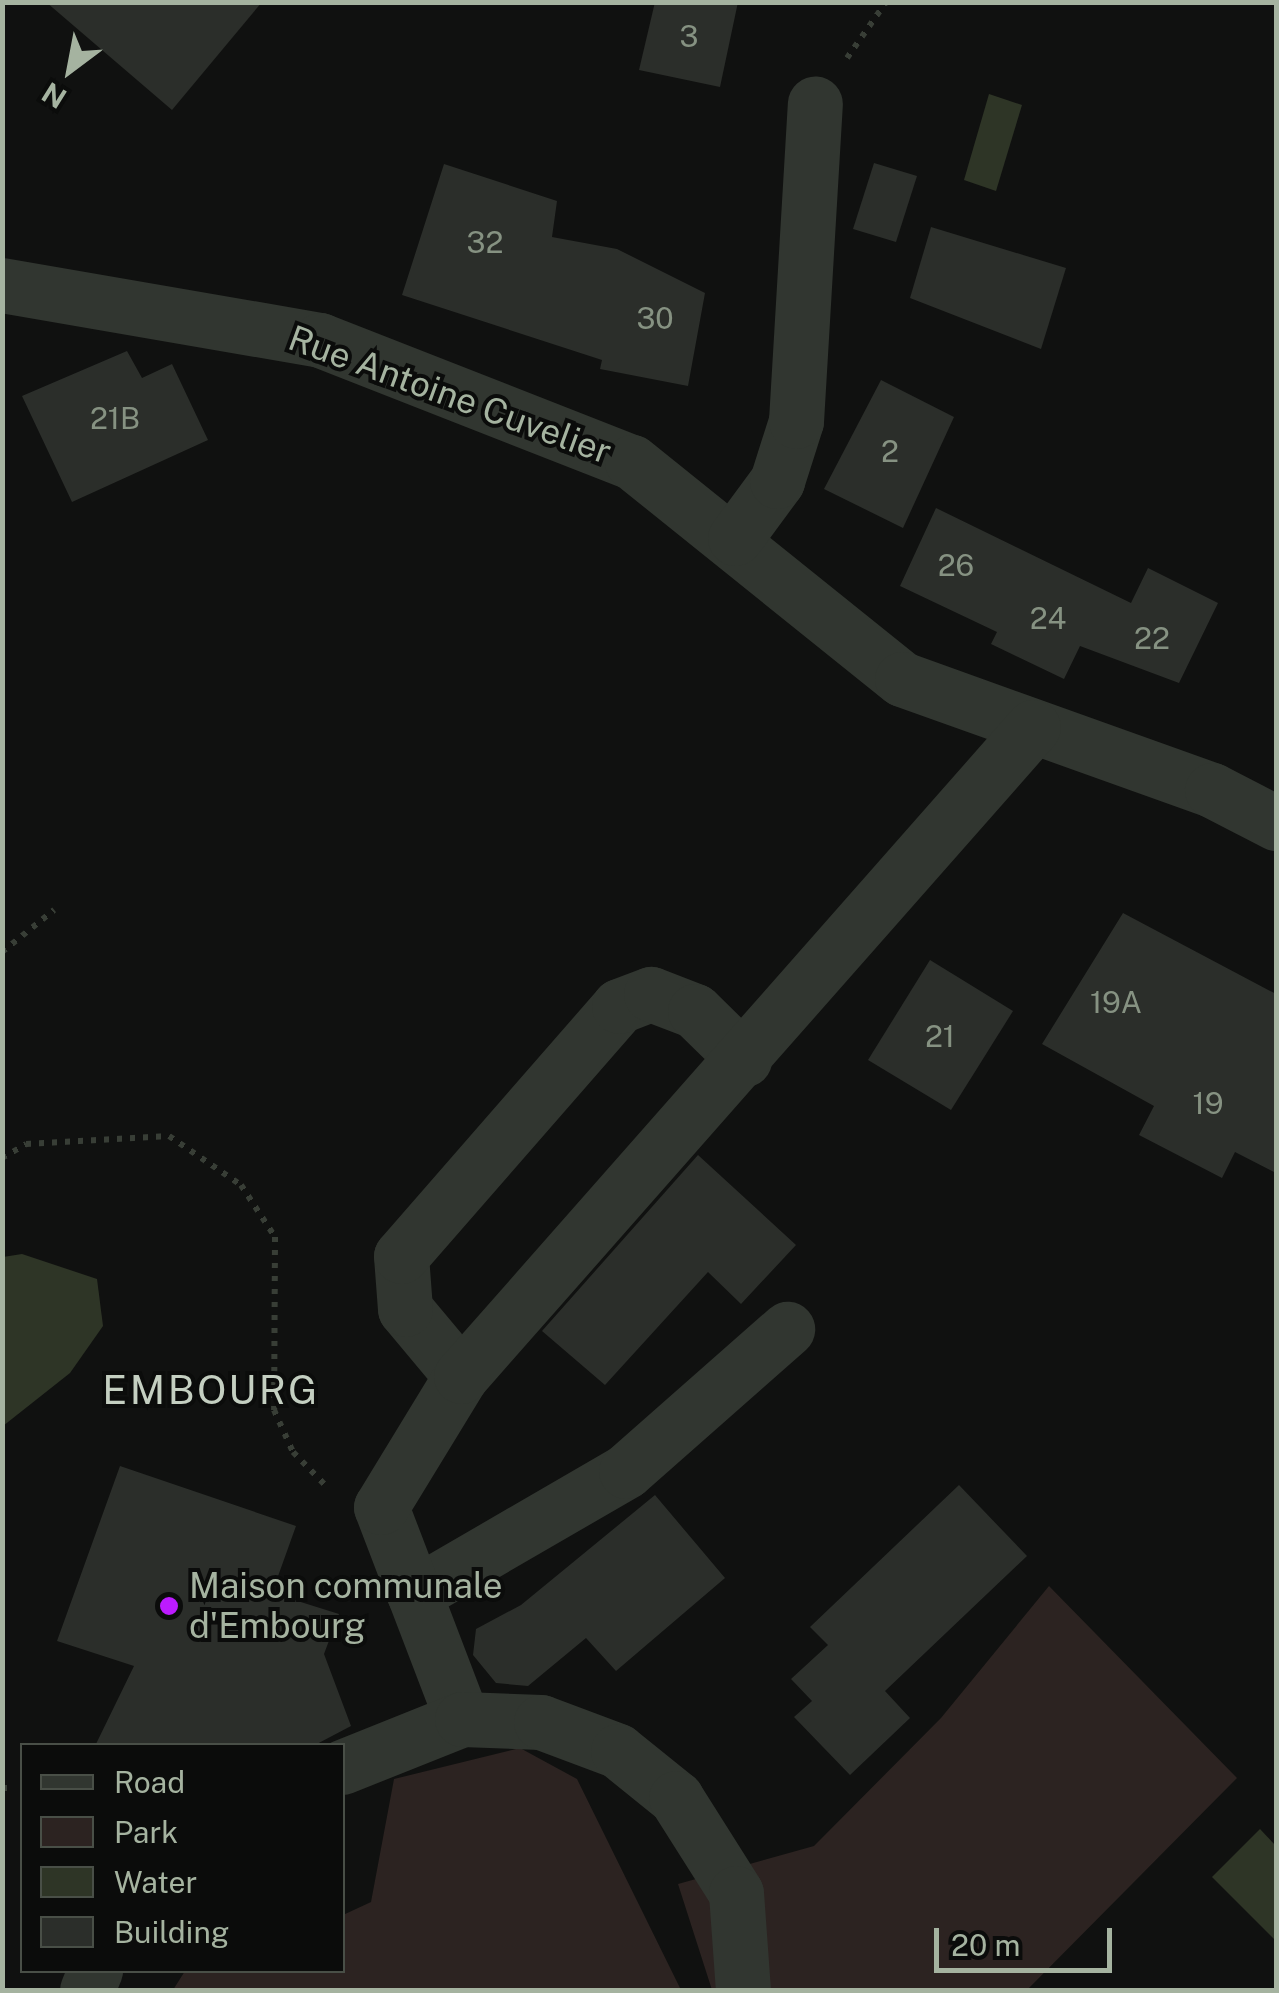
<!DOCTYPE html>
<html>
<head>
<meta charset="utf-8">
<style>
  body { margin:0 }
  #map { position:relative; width:1279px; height:1993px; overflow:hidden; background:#101110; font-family:"Public Sans",sans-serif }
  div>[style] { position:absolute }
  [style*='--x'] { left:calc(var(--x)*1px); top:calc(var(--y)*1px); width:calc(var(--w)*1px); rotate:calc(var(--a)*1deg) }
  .green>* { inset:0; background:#2c2321 }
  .water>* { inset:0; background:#2e3526 }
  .building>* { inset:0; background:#2b2e2a }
  .path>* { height:6px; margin-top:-3px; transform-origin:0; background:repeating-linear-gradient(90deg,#383e36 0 5px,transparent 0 13px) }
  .minor>* { height:55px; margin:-27.5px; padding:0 27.5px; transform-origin:27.5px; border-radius:27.5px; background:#313630 }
  .dots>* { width:28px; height:28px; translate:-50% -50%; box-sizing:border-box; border:5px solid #0b0c0b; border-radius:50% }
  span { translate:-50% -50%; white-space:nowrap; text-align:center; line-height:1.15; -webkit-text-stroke:8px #0b0c0b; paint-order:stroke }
  .number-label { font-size:30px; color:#869282 }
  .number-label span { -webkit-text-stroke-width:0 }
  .street-label { font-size:35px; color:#a5b3a0 }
  .poi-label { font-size:35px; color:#a5b3a0 }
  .left { translate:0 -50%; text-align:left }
  .quarter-label { font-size:40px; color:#c4cfc1; letter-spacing:2.5px }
  .frame { position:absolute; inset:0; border:5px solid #a5b3a0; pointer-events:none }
  .legend { position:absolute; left:20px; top:1743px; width:325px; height:230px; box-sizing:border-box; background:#0b0c0b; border:2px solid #494f47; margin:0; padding:12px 18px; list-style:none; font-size:30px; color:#a5b3a0 }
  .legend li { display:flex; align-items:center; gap:20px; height:50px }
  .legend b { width:50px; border:2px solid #494f47 }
  .north { position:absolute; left:20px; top:20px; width:100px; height:100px; -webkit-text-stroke:8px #0b0c0b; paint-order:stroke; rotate:212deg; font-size:28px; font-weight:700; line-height:40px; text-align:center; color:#a5b3a0 }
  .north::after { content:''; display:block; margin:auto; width:35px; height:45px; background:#a5b3a0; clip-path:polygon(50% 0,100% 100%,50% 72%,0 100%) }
  .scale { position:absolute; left:934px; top:1928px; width:178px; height:45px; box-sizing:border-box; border:5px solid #a5b3a0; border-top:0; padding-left:12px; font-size:30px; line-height:35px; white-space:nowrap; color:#a5b3a0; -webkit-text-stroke:8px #0b0c0b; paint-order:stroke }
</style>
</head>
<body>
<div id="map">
  <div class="green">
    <i style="clip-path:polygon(1049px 1586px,1237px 1778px,1027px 1990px,712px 1990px,678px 1884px,814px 1846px,941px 1718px)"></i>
    <i style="clip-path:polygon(520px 1748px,577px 1779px,681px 1990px,173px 1990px,185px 1971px,342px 1970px,343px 1915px,371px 1902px,394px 1779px)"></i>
  </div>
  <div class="water">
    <i style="clip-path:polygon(989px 94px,1022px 105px,996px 191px,964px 180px)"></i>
    <i style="clip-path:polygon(22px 1254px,97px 1279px,103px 1326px,70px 1373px,3px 1426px,3px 1257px)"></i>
    <i style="clip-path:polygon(1260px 1829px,1276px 1846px,1276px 1941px,1212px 1877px)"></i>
  </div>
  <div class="building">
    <i style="clip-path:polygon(46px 2px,262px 2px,172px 110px)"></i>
    <i style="clip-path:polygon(655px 2px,738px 2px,720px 87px,639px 70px)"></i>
    <i style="clip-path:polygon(874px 163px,917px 176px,896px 242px,853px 229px)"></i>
    <i style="clip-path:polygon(444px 164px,557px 201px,552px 237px,617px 249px,705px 293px,688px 386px,600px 369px,602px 360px,402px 295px)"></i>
    <i style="clip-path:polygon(931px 227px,1066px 268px,1041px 349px,910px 298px)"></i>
    <i style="clip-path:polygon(127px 351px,142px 378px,172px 364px,208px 440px,72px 502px,22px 396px)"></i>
    <i style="clip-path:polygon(881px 380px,954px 417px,903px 528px,824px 489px)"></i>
    <i style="clip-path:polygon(936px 508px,1131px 603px,1148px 568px,1218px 603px,1179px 683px,1080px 646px,1064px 679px,991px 644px,997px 632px,900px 586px)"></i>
    <i style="clip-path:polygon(1123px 913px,1276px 994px,1276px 1173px,1235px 1152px,1222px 1178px,1139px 1135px,1154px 1106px,1042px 1044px)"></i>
    <i style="clip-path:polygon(930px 960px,1013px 1011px,951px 1110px,868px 1060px)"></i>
    <i style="clip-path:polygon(698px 1155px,796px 1245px,741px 1304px,708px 1272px,605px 1385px,542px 1331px)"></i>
    <i style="clip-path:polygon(120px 1466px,296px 1526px,272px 1593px,339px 1614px,324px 1654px,351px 1726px,313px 1746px,95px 1746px,134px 1666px,57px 1641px)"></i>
    <i style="clip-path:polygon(959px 1485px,1027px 1556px,885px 1691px,910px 1718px,850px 1775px,794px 1717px,812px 1701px,791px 1679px,828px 1645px,810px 1627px)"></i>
    <i style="clip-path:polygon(655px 1495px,725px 1578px,616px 1671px,586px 1638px,528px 1686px,496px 1683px,473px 1655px,476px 1629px,521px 1605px)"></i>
  </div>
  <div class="path">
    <i style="--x:847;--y:58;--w:68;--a:-55.1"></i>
    <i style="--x:2;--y:952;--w:67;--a:-38.9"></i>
    <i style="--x:2;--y:1158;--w:28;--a:-30"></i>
    <i style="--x:26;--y:1144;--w:143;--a:-3.2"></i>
    <i style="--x:169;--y:1136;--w:87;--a:34.2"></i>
    <i style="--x:241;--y:1185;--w:62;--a:56.8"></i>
    <i style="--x:275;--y:1237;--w:173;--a:90.3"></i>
    <i style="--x:274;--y:1410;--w:46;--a:65.7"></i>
    <i style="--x:293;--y:1452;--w:50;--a:45.8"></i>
    <i style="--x:2;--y:1788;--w:11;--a:0"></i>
  </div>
  <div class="minor">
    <i style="--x:2;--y:285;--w:323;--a:9.8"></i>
    <i style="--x:320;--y:340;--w:335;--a:21.4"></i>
    <i style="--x:632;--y:462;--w:346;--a:38.8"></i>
    <i style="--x:902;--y:679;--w:329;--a:19.7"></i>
    <i style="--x:1212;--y:790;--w:72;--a:27.3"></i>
    <i style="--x:735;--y:538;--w:71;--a:-53.6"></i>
    <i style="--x:777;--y:481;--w:63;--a:-72.4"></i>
    <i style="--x:796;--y:421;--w:318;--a:-86.6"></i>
    <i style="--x:461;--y:1376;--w:87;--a:-129.9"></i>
    <i style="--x:405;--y:1309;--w:53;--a:-94.3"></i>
    <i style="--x:401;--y:1256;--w:332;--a:-48.9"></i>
    <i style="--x:619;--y:1006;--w:34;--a:-21"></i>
    <i style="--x:651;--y:994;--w:47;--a:21.1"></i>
    <i style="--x:695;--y:1011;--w:69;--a:44.4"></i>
    <i style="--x:414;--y:1594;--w:245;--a:-30.1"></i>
    <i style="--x:626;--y:1471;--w:215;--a:-41.4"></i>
    <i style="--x:462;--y:1719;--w:227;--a:-110.9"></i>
    <i style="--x:381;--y:1507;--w:153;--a:-58.6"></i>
    <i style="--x:461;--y:1376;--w:865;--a:-48.61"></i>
    <i style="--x:342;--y:1767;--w:129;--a:-21.8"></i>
    <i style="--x:462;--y:1719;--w:79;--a:2.2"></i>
    <i style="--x:541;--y:1722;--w:82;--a:20.6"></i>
    <i style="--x:618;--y:1751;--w:75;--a:39"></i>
    <i style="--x:676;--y:1798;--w:112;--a:57.7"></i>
    <i style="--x:736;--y:1893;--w:97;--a:85.9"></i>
    <i style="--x:87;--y:1990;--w:22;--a:-68"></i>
  </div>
  <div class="dots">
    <i style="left:169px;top:1606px;background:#bc1bfe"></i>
  </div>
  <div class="number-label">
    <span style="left:689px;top:36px">3</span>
    <span style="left:485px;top:242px">32</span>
    <span style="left:655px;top:318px">30</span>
    <span style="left:115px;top:418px">21B</span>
    <span style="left:890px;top:451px">2</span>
    <span style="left:956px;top:565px">26</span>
    <span style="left:1048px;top:618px">24</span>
    <span style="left:1152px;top:638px">22</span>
    <span style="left:1116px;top:1002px">19A</span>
    <span style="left:940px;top:1036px">21</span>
    <span style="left:1208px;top:1103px">19</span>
  </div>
  <div class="street-label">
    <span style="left:450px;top:395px;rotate:20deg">Rue Antoine Cuvelier</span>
  </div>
  <div class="poi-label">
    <span class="left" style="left:189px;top:1606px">Maison communale<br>d'Embourg</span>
  </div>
  <div class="quarter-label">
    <span style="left:211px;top:1390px">EMBOURG</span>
  </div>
  <div class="frame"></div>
  <ul class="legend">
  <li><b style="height:12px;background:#313630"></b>Road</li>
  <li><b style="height:28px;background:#2c2321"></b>Park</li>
  <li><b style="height:28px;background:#2e3526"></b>Water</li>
  <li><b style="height:28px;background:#2b2e2a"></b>Building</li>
  </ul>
  <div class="north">N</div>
  <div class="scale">20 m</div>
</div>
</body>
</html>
